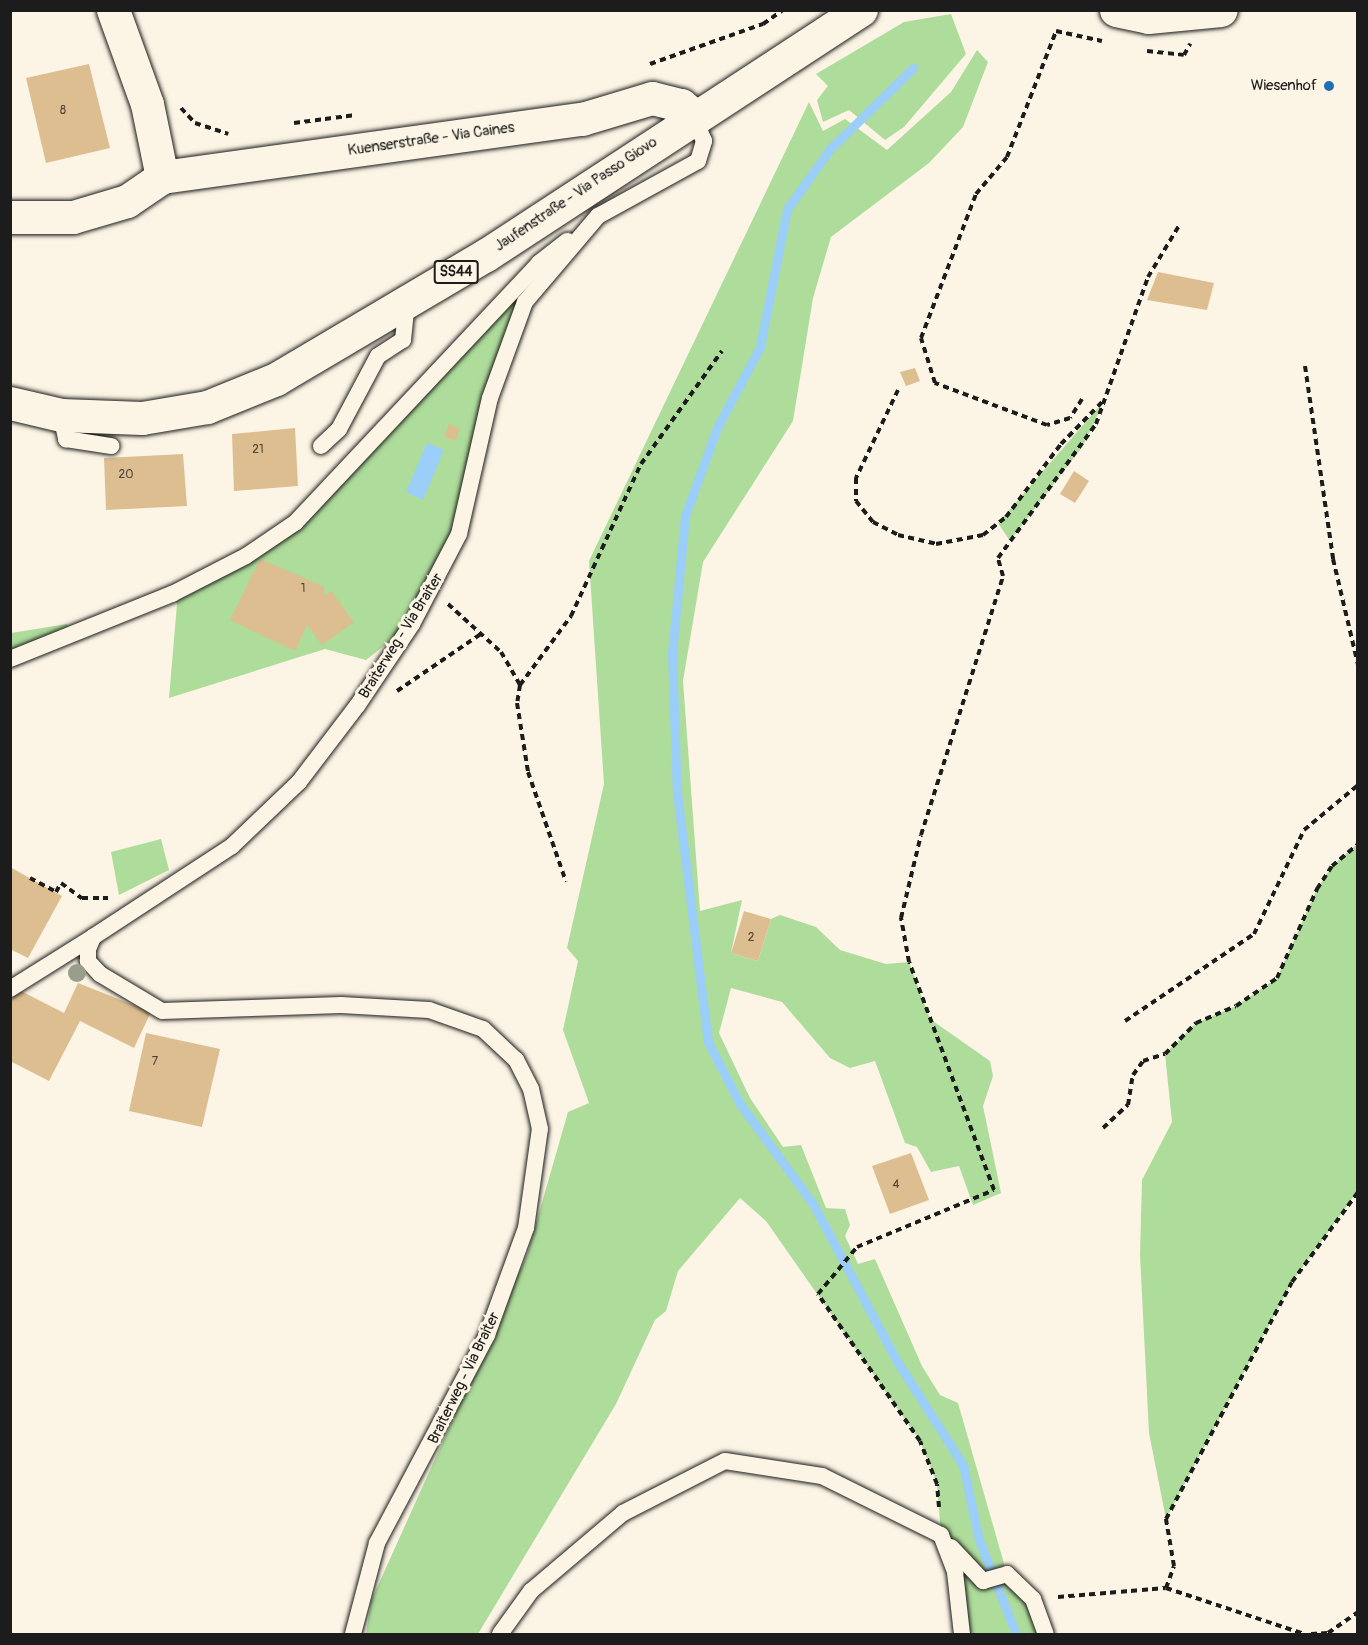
<!DOCTYPE html>
<html>
<head>
<meta charset="utf-8">
<style>
  body { margin:0 }
  #map { position:relative; width:1368px; height:1645px; overflow:hidden; background:#fcf5e5; font-family:Pangolin,sans-serif }
  div>[style] { position:absolute }
  [style*='--x'] { left:calc(var(--x)*1px); top:calc(var(--y)*1px); width:calc(var(--w)*1px); rotate:calc(var(--a)*1deg) }
  .green>* { inset:0; background:#aedc9b }
  .water>* { inset:0; background:#9bcef8 }
  .stream>* { height:9px; margin:-4.5px; padding:0 4.5px; transform-origin:4.5px; border-radius:4.5px; background:#9bcef8 }
  .building>* { inset:0; background:#ddbe90 }
  .path>* { height:4px; margin-top:-2px; transform-origin:0; background:repeating-linear-gradient(90deg,#1c1c1c 0 6px,transparent 0 10.5px) }
  .roads { filter:drop-shadow(0 0 2px #1c1c1c) drop-shadow(0 0 2px #1c1c1c) }
  .service>* { height:16px; margin:-8px; padding:0 8px; transform-origin:8px; border-radius:8px; background:#fcf5e5 }
  .minor>* { height:33px; margin:-16.5px; padding:0 16.5px; transform-origin:16.5px; border-radius:16.5px; background:#fcf5e5 }
  .primary>* { height:33px; margin:-16.5px; padding:0 16.5px; transform-origin:16.5px; border-radius:16.5px; background:#fcf5e5 }
  .trees>* { width:18px; height:18px; margin:-9px; border-radius:50%; background:#999e8b }
  .dots>* { width:16px; height:16px; translate:-50% -50%; box-sizing:border-box; border:3px solid #fcf5e5; border-radius:50% }
  span { translate:-50% -50%; white-space:nowrap; text-align:center; line-height:1.15; -webkit-text-stroke:6px #fcf5e5; paint-order:stroke }
  .number-label { font-size:12px; color:#4c4439 }
  .number-label span { -webkit-text-stroke-width:0 }
  .shield-label span { padding:2px 4px; background:#fcf5e5; border:2px solid; border-radius:4px; -webkit-text-stroke-width:0 }
  .shield-label { font-size:14px; color:#1c1c1c; font-weight:700 }
  .poi-label { font-size:15px; color:#1c1c1c }
  .right { translate:-100% -50%; text-align:right }
  .street-label { font-size:15px; color:#1c1c1c }
  .frame { position:absolute; inset:0; border:12px solid #1c1c1c; pointer-events:none }
</style>
</head>
<body>
<div id="map">
  <div class="green">
    <i style="clip-path:polygon(951px 14px,966px 54px,904px 127px,885px 140px,849px 110px,823px 122px,817px 100px,828px 86px,816px 74px,904px 22px)"></i>
    <i style="clip-path:polygon(977px 50px,988px 62px,963px 127px,929px 163px,831px 237px,813px 298px,793px 421px,703px 562px,683px 681px,700px 911px,742px 900px,731px 953px,758px 961px,771px 919px,780px 915px,816px 927px,840px 950px,886px 964px,909px 962px,930px 1019px,990px 1061px,993px 1076px,983px 1106px,1001px 1193px,973px 1205px,959px 1166px,931px 1172px,917px 1147px,905px 1143px,875px 1061px,850px 1068px,830px 1058px,782px 1002px,731px 988px,719px 1033px,750px 1098px,783px 1147px,801px 1145px,826px 1208px,845px 1209px,850px 1225px,845px 1236px,858px 1264px,875px 1259px,922px 1366px,940px 1395px,958px 1403px,1007px 1574px,1046px 1634px,962px 1634px,941px 1535px,937px 1484px,920px 1441px,766px 1221px,740px 1198px,678px 1271px,666px 1311px,655px 1320px,616px 1404px,478px 1634px,366px 1634px,371px 1601px,527px 1255px,568px 1112px,589px 1103px,563px 1030px,578px 961px,567px 948px,604px 784px,589px 561px,809px 102px,823px 131px,845px 119px,887px 150px,951px 92px)"></i>
    <i style="clip-path:polygon(539px 263px,470px 487px,412px 624px,366px 660px,325px 649px,169px 698px,177px 604px,172px 594px,296px 522px)"></i>
    <i style="clip-path:polygon(1104px 401px,1083px 446px,1010px 541px,998px 523px)"></i>
    <i style="clip-path:polygon(67px 624px,71px 636px,11px 659px,11px 633px)"></i>
    <i style="clip-path:polygon(161px 839px,169px 870px,119px 895px,111px 852px)"></i>
    <i style="clip-path:polygon(1357px 844px,1357px 1192px,1292px 1282px,1166px 1519px,1149px 1433px,1140px 1255px,1142px 1180px,1172px 1122px,1165px 1054px,1196px 1023px,1236px 1006px,1277px 978px,1317px 889px,1332px 866px)"></i>
  </div>
  <div class="water">
    <i style="clip-path:polygon(427px 443px,444px 450px,423px 500px,406px 492px)"></i>
  </div>
  <div class="stream">
    <i style="--x:913;--y:68;--w:116;--a:135.7"></i>
    <i style="--x:830;--y:149;--w:74;--a:125.6"></i>
    <i style="--x:787;--y:209;--w:141;--a:101.1"></i>
    <i style="--x:760;--y:347;--w:92;--a:118"></i>
    <i style="--x:717;--y:428;--w:94;--a:110"></i>
    <i style="--x:685;--y:516;--w:138;--a:95.4"></i>
    <i style="--x:672;--y:653;--w:140;--a:88"></i>
    <i style="--x:677;--y:793;--w:251;--a:82.9"></i>
    <i style="--x:708;--y:1042;--w:70;--a:62.7"></i>
    <i style="--x:740;--y:1104;--w:124;--a:53.9"></i>
    <i style="--x:813;--y:1204;--w:178;--a:61.9"></i>
    <i style="--x:897;--y:1361;--w:123;--a:57.6"></i>
    <i style="--x:963;--y:1465;--w:77;--a:78"></i>
    <i style="--x:979;--y:1540;--w:101;--a:68.5"></i>
  </div>
  <div class="building">
    <i style="clip-path:polygon(89px 64px,110px 148px,46px 163px,26px 78px)"></i>
    <i style="clip-path:polygon(1158px 272px,1214px 283px,1207px 310px,1147px 300px)"></i>
    <i style="clip-path:polygon(915px 368px,920px 381px,906px 386px,900px 372px)"></i>
    <i style="clip-path:polygon(449px 424px,460px 429px,455px 441px,444px 437px)"></i>
    <i style="clip-path:polygon(295px 428px,298px 486px,234px 491px,232px 434px)"></i>
    <i style="clip-path:polygon(183px 454px,187px 506px,106px 510px,104px 458px)"></i>
    <i style="clip-path:polygon(1074px 471px,1089px 481px,1075px 503px,1060px 494px)"></i>
    <i style="clip-path:polygon(260px 559px,325px 587px,322px 596px,331px 591px,354px 622px,322px 645px,307px 625px,295px 651px,230px 620px)"></i>
    <i style="clip-path:polygon(10px 867px,62px 896px,28px 958px,10px 949px)"></i>
    <i style="clip-path:polygon(744px 911px,771px 919px,758px 961px,731px 953px)"></i>
    <i style="clip-path:polygon(78px 983px,151px 1012px,134px 1048px,80px 1021px,49px 1081px,10px 1061px,10px 1002px,17px 989px,64px 1013px)"></i>
    <i style="clip-path:polygon(146px 1033px,220px 1049px,202px 1127px,129px 1111px)"></i>
    <i style="clip-path:polygon(911px 1153px,929px 1200px,890px 1214px,872px 1166px)"></i>
  </div>
  <div class="path">
    <i style="--x:1147;--y:51;--w:37;--a:6"></i>
    <i style="--x:1184;--y:55;--w:13;--a:-61"></i>
    <i style="--x:650;--y:64;--w:120;--a:-19.5"></i>
    <i style="--x:763;--y:24;--w:24;--a:-35"></i>
    <i style="--x:181;--y:108;--w:21;--a:47"></i>
    <i style="--x:195;--y:123;--w:35;--a:18"></i>
    <i style="--x:294;--y:123;--w:62;--a:-7.5"></i>
    <i style="--x:1305;--y:366;--w:195;--a:81.7"></i>
    <i style="--x:1333;--y:559;--w:109;--a:76.7"></i>
    <i style="--x:898;--y:390;--w:98;--a:115.5"></i>
    <i style="--x:856;--y:478;--w:23;--a:90"></i>
    <i style="--x:856;--y:501;--w:27;--a:51"></i>
    <i style="--x:873;--y:522;--w:28;--a:27"></i>
    <i style="--x:898;--y:535;--w:39;--a:13"></i>
    <i style="--x:936;--y:544;--w:48;--a:-10.8"></i>
    <i style="--x:983;--y:535;--w:29;--a:-38"></i>
    <i style="--x:1006;--y:517;--w:91;--a:-53"></i>
    <i style="--x:1061;--y:444;--w:60;--a:-45.7"></i>
    <i style="--x:1082;--y:399;--w:22;--a:122"></i>
    <i style="--x:1070;--y:418;--w:24;--a:163"></i>
    <i style="--x:1047;--y:425;--w:120;--a:-159.4"></i>
    <i style="--x:935;--y:383;--w:47;--a:-107.3"></i>
    <i style="--x:921;--y:338;--w:154;--a:-69.1"></i>
    <i style="--x:976;--y:194;--w:48;--a:-50"></i>
    <i style="--x:1007;--y:157;--w:135;--a:-68.7"></i>
    <i style="--x:1056;--y:31;--w:47;--a:12.3"></i>
    <i style="--x:448;--y:604;--w:72;--a:42.2"></i>
    <i style="--x:501;--y:652;--w:38;--a:60"></i>
    <i style="--x:520;--y:685;--w:18;--a:99"></i>
    <i style="--x:517;--y:703;--w:70;--a:80.9"></i>
    <i style="--x:528;--y:772;--w:116;--a:70.9"></i>
    <i style="--x:520;--y:685;--w:86;--a:-53.5"></i>
    <i style="--x:571;--y:616;--w:167;--a:-65.3"></i>
    <i style="--x:641;--y:464;--w:139;--a:-54.4"></i>
    <i style="--x:397;--y:691;--w:102;--a:-34.2"></i>
    <i style="--x:30;--y:878;--w:30;--a:28"></i>
    <i style="--x:56;--y:892;--w:10;--a:-61"></i>
    <i style="--x:61;--y:883;--w:26;--a:36"></i>
    <i style="--x:82;--y:898;--w:26;--a:0"></i>
    <i style="--x:1125;--y:1021;--w:156;--a:-34"></i>
    <i style="--x:1254;--y:934;--w:115;--a:-64.3"></i>
    <i style="--x:1304;--y:830;--w:70;--a:-39.8"></i>
    <i style="--x:1103;--y:1128;--w:34;--a:-43"></i>
    <i style="--x:1128;--y:1105;--w:30;--a:-81"></i>
    <i style="--x:1133;--y:1075;--w:17;--a:-54"></i>
    <i style="--x:1143;--y:1061;--w:23;--a:-18"></i>
    <i style="--x:1165;--y:1054;--w:44;--a:-45"></i>
    <i style="--x:1196;--y:1023;--w:43;--a:-23"></i>
    <i style="--x:1236;--y:1006;--w:50;--a:-34.3"></i>
    <i style="--x:1277;--y:978;--w:98;--a:-65.8"></i>
    <i style="--x:1317;--y:889;--w:27;--a:-57"></i>
    <i style="--x:1332;--y:866;--w:34;--a:-40"></i>
    <i style="--x:939;--y:1507;--w:23;--a:-95"></i>
    <i style="--x:937;--y:1484;--w:46;--a:-111.6"></i>
    <i style="--x:920;--y:1441;--w:179;--a:-124.8"></i>
    <i style="--x:818;--y:1294;--w:61;--a:-50.3"></i>
    <i style="--x:857;--y:1247;--w:148;--a:-22.6"></i>
    <i style="--x:994;--y:1190;--w:243;--a:-110.4"></i>
    <i style="--x:909;--y:962;--w:45;--a:-100.3"></i>
    <i style="--x:901;--y:918;--w:85;--a:-76.5"></i>
    <i style="--x:921;--y:835;--w:272;--a:-72.4"></i>
    <i style="--x:1003;--y:576;--w:19;--a:-106"></i>
    <i style="--x:998;--y:558;--w:166;--a:-53.8"></i>
    <i style="--x:1096;--y:424;--w:156;--a:-70.5"></i>
    <i style="--x:1148;--y:277;--w:62;--a:-58.9"></i>
    <i style="--x:1166;--y:1588;--w:23;--a:-70"></i>
    <i style="--x:1174;--y:1566;--w:48;--a:-99.7"></i>
    <i style="--x:1166;--y:1519;--w:268;--a:-62"></i>
    <i style="--x:1292;--y:1282;--w:112;--a:-53.7"></i>
    <i style="--x:1058;--y:1597;--w:108;--a:-4.8"></i>
    <i style="--x:1166;--y:1588;--w:145;--a:18.4"></i>
    <i style="--x:1311;--y:1634;--w:17;--a:-3"></i>
    <i style="--x:1328;--y:1633;--w:37;--a:-35"></i>
  </div>
  <div class="roads">
    <div class="service">
      <i style="--x:61;--y:415;--w:25;--a:78"></i>
      <i style="--x:66;--y:439;--w:46;--a:8.8"></i>
      <i style="--x:321;--y:446;--w:25;--a:-43"></i>
      <i style="--x:339;--y:429;--w:83;--a:-61.9"></i>
      <i style="--x:378;--y:356;--w:30;--a:-33"></i>
      <i style="--x:403;--y:340;--w:38;--a:-84"></i>
      <i style="--x:10;--y:659;--w:175;--a:-21.9"></i>
      <i style="--x:172;--y:594;--w:83;--a:-27.2"></i>
      <i style="--x:246;--y:556;--w:60;--a:-34.2"></i>
      <i style="--x:296;--y:522;--w:355;--a:-46.8"></i>
      <i style="--x:539;--y:263;--w:36;--a:-38"></i>
      <i style="--x:10;--y:989;--w:98;--a:-32.1"></i>
      <i style="--x:951;--y:1547;--w:47;--a:46.7"></i>
      <i style="--x:983;--y:1581;--w:25;--a:-16"></i>
      <i style="--x:1007;--y:1574;--w:36;--a:44"></i>
      <i style="--x:1033;--y:1599;--w:37;--a:70"></i>
      <i style="--x:353;--y:1634;--w:94;--a:-75.2"></i>
      <i style="--x:377;--y:1543;--w:235;--a:-62.1"></i>
      <i style="--x:487;--y:1335;--w:114;--a:-70"></i>
      <i style="--x:526;--y:1228;--w:100;--a:-82"></i>
      <i style="--x:540;--y:1129;--w:41;--a:-102.7"></i>
      <i style="--x:531;--y:1089;--w:33;--a:-117"></i>
      <i style="--x:516;--y:1060;--w:45;--a:-136.8"></i>
      <i style="--x:483;--y:1029;--w:57;--a:-160.6"></i>
      <i style="--x:429;--y:1010;--w:88;--a:-176.7"></i>
      <i style="--x:341;--y:1005;--w:179;--a:178.1"></i>
      <i style="--x:162;--y:1011;--w:72;--a:-149.2"></i>
      <i style="--x:100;--y:974;--w:18;--a:-133"></i>
      <i style="--x:88;--y:961;--w:12;--a:-90"></i>
      <i style="--x:88;--y:949;--w:13;--a:-67"></i>
      <i style="--x:93;--y:937;--w:166;--a:-33.2"></i>
      <i style="--x:232;--y:846;--w:93;--a:-43.7"></i>
      <i style="--x:299;--y:782;--w:96;--a:-52.7"></i>
      <i style="--x:357;--y:706;--w:99;--a:-56.1"></i>
      <i style="--x:412;--y:624;--w:102;--a:-62.4"></i>
      <i style="--x:459;--y:534;--w:139;--a:-77.2"></i>
      <i style="--x:490;--y:398;--w:102;--a:-70"></i>
      <i style="--x:525;--y:302;--w:113;--a:-49.7"></i>
      <i style="--x:598;--y:216;--w:114;--a:-28.8"></i>
      <i style="--x:698;--y:161;--w:21;--a:-73"></i>
      <i style="--x:704;--y:141;--w:28;--a:-113"></i>
      <i style="--x:500;--y:1634;--w:53;--a:-54.2"></i>
      <i style="--x:531;--y:1591;--w:121;--a:-40.3"></i>
      <i style="--x:623;--y:1513;--w:114;--a:-27"></i>
      <i style="--x:725;--y:1461;--w:98;--a:8.8"></i>
      <i style="--x:822;--y:1476;--w:133;--a:26.4"></i>
      <i style="--x:941;--y:1535;--w:40;--a:69"></i>
      <i style="--x:955;--y:1572;--w:62;--a:83.6"></i>
    </div>
    <div class="minor">
      <i style="--x:113;--y:10;--w:100;--a:70.1"></i>
      <i style="--x:147;--y:104;--w:75;--a:78.4"></i>
      <i style="--x:10;--y:217;--w:63;--a:0"></i>
      <i style="--x:73;--y:217;--w:56;--a:-16.5"></i>
      <i style="--x:127;--y:201;--w:42;--a:-34.4"></i>
      <i style="--x:162;--y:177;--w:424;--a:-7.9"></i>
      <i style="--x:582;--y:119;--w:73;--a:-16.7"></i>
      <i style="--x:652;--y:98;--w:30;--a:14"></i>
      <i style="--x:681;--y:105;--w:16;--a:40"></i>
    </div>
    <div class="primary">
      <i style="--x:1116;--y:10;--w:33;--a:12"></i>
      <i style="--x:1148;--y:17;--w:73;--a:-5.5"></i>
      <i style="--x:10;--y:403;--w:52;--a:13.2"></i>
      <i style="--x:61;--y:415;--w:81;--a:2.1"></i>
      <i style="--x:142;--y:418;--w:66;--a:-9.6"></i>
      <i style="--x:207;--y:407;--w:74;--a:-22.1"></i>
      <i style="--x:276;--y:379;--w:244;--a:-30.6"></i>
      <i style="--x:486;--y:255;--w:448;--a:-33.2"></i>
    </div>
  </div>
  <div class="trees">
    <i style="left:77px;top:973px"></i>
  </div>
  <div class="dots">
    <i style="left:1329px;top:86px;background:#1f6fb2"></i>
  </div>
  <div class="number-label">
    <span style="left:63px;top:111px">8</span>
    <span style="left:258px;top:450px">21</span>
    <span style="left:126px;top:475px">20</span>
    <span style="left:303px;top:589px">1</span>
    <span style="left:751px;top:938px">2</span>
    <span style="left:155px;top:1062px">7</span>
    <span style="left:896px;top:1185px">4</span>
  </div>
  <div class="shield-label">
    <span style="left:456px;top:272px">SS44</span>
  </div>
  <div class="poi-label">
    <span class="right" style="left:1317px;top:86px">Wiesenhof</span>
  </div>
  <div class="street-label">
    <span style="left:431px;top:139px;rotate:-8deg">Kuenserstraße - Via Caines</span>
    <span style="left:576px;top:194px;rotate:-34deg">Jaufenstraße - Via Passo Giovo</span>
    <span style="left:401px;top:636px;rotate:-58deg">Braiterweg - Via Braiter</span>
    <span style="left:464px;top:1378px;rotate:-64deg">Braiterweg - Via Braiter</span>
  </div>
  <div class="frame"></div>
</div>
</body>
</html>
